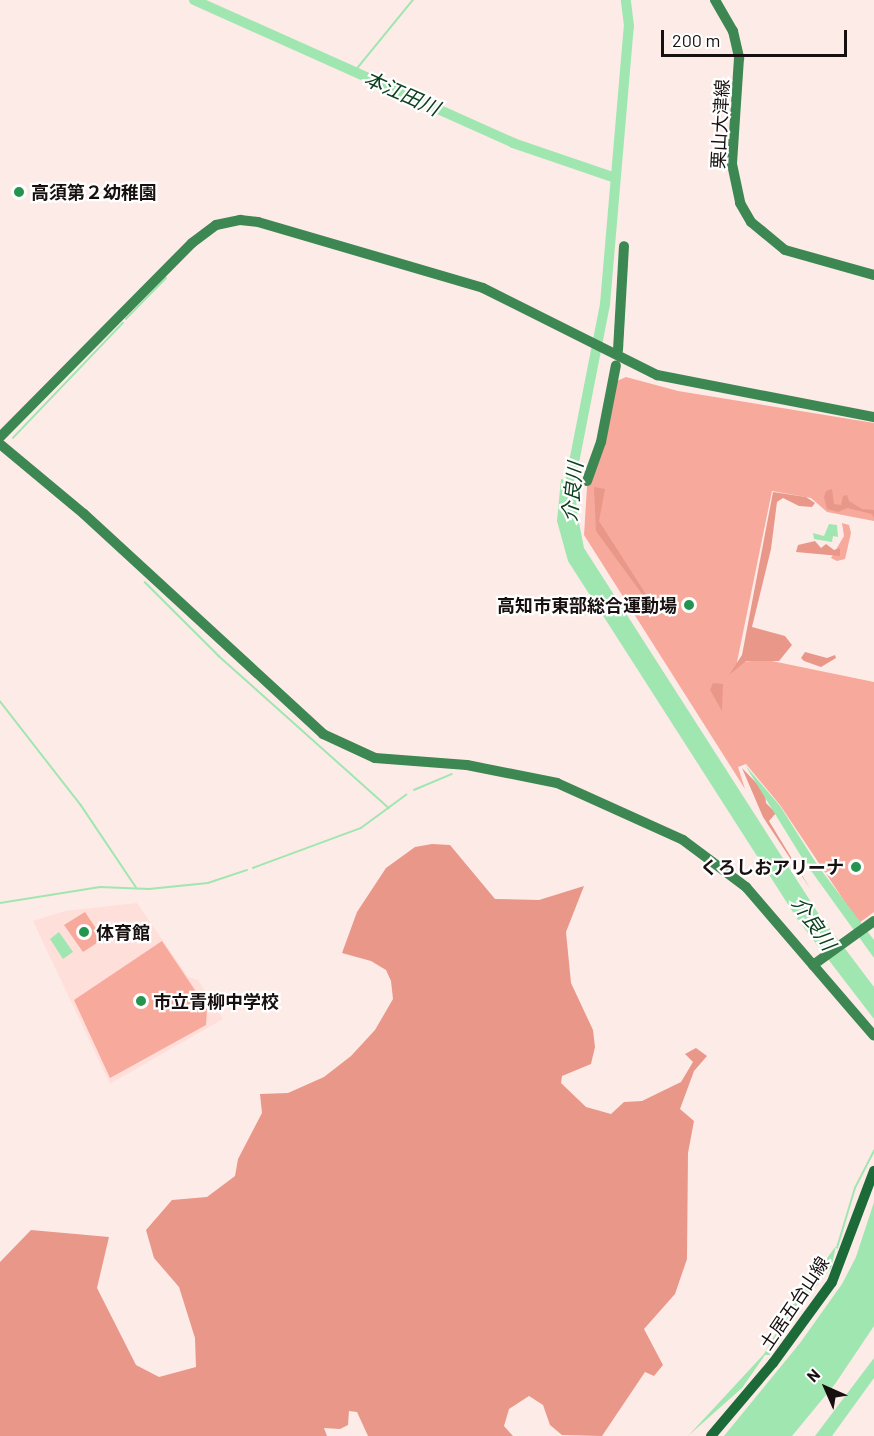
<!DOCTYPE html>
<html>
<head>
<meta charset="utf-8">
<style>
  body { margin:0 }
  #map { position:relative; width:874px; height:1436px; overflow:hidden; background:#fdebe8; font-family:Barlow,"Noto Sans JP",sans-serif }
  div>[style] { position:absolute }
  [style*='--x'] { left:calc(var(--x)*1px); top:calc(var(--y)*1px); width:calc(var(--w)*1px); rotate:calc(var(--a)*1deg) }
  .built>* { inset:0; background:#fedfda }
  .green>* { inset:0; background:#f7a99c }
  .forest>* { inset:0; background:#e99789 }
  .water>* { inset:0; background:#a0e6b0 }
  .stream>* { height:1.5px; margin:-0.75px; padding:0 0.75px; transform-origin:0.75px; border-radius:0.75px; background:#a0e6b0 }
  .river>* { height:10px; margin:-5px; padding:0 5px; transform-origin:5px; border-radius:5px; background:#a0e6b0 }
  .secondary>* { height:10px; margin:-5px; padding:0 5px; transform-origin:5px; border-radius:5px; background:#3d8752 }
  .primary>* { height:10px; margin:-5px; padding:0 5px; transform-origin:5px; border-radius:5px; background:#1c6a37 }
  .dots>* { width:16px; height:16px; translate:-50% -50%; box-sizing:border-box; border:3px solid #fff; border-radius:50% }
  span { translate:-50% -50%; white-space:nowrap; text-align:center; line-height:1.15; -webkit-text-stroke:4.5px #fff; paint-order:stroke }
  .street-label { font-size:18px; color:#17100f }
  .poi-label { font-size:18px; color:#17100f; font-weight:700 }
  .left { translate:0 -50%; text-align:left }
  .right { translate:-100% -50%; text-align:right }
  .water-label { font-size:20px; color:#0c401e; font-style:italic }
  .north { position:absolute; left:796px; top:1358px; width:60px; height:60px; -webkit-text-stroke:4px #fff; paint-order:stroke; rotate:315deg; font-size:16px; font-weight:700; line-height:24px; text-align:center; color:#17100f }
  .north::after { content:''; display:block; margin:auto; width:21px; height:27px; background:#17100f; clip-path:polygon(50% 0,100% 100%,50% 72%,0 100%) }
  .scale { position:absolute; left:661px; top:30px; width:186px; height:27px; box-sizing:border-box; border:3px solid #17100f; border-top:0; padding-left:8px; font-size:18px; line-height:21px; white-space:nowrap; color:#17100f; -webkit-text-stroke:4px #fff; paint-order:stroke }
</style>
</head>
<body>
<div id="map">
  <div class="built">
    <i style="clip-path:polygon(137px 903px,188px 977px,198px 980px,223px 1019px,110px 1084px,33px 921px,65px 911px)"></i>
  </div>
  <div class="green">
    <i style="clip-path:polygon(626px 377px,678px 391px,874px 423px,874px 521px,827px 512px,811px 498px,772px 491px,737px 662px,767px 660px,874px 682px,874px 912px,859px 923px,780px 805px,746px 764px,738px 767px,745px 789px,584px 535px,587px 487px,617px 381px)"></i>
    <i style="clip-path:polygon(842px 523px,849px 525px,851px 533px,845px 559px,837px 561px,831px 558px,844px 536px)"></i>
    <i style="clip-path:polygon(85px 912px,103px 939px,83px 952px,64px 925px)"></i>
    <i style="clip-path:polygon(162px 941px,207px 1008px,206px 1025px,110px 1078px,74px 1000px)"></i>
  </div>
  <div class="forest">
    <i style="clip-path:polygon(594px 487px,605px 489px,599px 521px,647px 596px,645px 598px,596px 531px)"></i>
    <i style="clip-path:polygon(832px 489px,834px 504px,841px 505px,843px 496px,847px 495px,849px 501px,862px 509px,874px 510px,874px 518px,872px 514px,847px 508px,838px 512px,827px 509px,824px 497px,826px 491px)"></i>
    <i style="clip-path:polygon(773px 492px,806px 497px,815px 503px,812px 507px,799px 506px,783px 498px,777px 502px,771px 549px,752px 627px,785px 636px,792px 645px,779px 661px,746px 661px,729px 675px,742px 655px)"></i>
    <i style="clip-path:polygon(815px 541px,821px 548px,826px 544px,834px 550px,840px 548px,840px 556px,796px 552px,798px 545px)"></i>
    <i style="clip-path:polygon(805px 652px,827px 658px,835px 655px,836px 658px,821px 667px,804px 661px,801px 658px)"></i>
    <i style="clip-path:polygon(713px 683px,723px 684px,722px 711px,710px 690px)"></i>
    <i style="clip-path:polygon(742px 768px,765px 792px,766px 803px,776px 813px,769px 821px,811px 890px,763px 817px)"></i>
    <i style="clip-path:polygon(432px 844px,450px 845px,495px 899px,539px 900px,584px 886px,566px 932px,571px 983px,593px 1030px,595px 1047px,591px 1064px,562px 1076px,561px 1083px,586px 1107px,611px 1114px,624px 1102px,642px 1101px,681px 1082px,693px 1062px,685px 1054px,696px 1048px,707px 1056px,694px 1071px,680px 1109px,694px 1121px,688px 1153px,687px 1259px,675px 1294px,644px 1329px,663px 1365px,654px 1376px,645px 1372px,602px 1436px,562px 1435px,550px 1425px,543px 1405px,529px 1396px,509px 1409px,504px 1426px,513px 1436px,368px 1436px,357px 1412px,349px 1411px,348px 1425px,340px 1429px,324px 1428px,327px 1436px,0 1436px,0 1262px,31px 1230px,109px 1237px,97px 1288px,136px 1365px,159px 1377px,196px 1367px,195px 1338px,179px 1287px,154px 1258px,146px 1230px,172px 1200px,207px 1197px,235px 1176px,238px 1159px,262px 1113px,260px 1094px,288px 1093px,324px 1077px,351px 1056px,375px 1030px,393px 999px,391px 981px,386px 970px,371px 961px,342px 953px,357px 912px,386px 868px,415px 847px)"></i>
  </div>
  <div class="water">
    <i style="clip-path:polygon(561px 479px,580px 484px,576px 507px,584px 548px,818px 913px,874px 987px,874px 1019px,798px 920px,568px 561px,557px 521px)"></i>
    <i style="clip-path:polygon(829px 524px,837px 525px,838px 537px,833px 536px,832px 542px,814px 539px,813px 533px,824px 536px)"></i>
    <i style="clip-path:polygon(745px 765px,780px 806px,818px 866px,874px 940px,874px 958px,804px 861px)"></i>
    <i style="clip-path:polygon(59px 932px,73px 952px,63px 959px,50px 939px)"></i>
    <i style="clip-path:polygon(874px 1202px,874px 1326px,835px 1384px,792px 1436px,724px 1436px,800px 1343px,842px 1284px,856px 1257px)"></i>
    <i style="clip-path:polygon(836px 1246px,831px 1268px,799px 1307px,770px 1355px,765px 1355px,742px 1388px,688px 1436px,764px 1354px,793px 1304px)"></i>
    <i style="clip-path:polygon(874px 1358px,874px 1378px,832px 1436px,815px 1436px)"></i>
  </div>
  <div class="stream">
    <i style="--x:355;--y:71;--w:92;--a:-50.8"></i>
    <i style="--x:126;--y:319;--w:57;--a:-45.7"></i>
    <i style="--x:13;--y:438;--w:159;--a:-46.3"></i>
    <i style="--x:145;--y:582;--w:105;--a:45"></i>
    <i style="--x:219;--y:656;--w:228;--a:41.8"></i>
    <i style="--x:0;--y:701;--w:132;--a:52.1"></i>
    <i style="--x:81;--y:805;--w:99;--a:56.1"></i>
    <i style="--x:414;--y:790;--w:41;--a:-22.8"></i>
    <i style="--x:253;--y:868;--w:115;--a:-20.3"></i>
    <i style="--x:361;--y:828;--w:56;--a:-36.3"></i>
    <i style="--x:0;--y:903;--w:101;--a:-9.1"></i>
    <i style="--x:100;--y:887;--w:49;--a:2.3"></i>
    <i style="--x:149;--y:889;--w:59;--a:-5.8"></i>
    <i style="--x:208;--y:883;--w:41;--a:-18.4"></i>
    <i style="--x:837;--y:1248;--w:63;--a:-73.3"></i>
    <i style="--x:855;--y:1188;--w:42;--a:-62.8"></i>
  </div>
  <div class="river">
    <i style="--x:194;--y:0;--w:350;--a:24.1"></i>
    <i style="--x:513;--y:143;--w:106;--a:18.8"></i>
    <i style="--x:568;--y:493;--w:193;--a:-78.9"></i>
    <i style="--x:605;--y:304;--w:279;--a:-85.1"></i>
    <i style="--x:629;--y:26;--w:26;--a:-97"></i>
  </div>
  <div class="secondary">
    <i style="--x:715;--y:0;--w:36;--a:60"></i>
    <i style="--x:733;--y:31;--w:28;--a:77"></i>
    <i style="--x:739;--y:58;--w:106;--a:93.8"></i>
    <i style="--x:732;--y:164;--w:40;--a:78"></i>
    <i style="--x:740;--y:203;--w:22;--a:60"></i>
    <i style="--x:751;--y:222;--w:44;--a:39.5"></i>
    <i style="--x:785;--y:250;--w:92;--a:15.7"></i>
    <i style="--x:618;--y:350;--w:104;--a:-86.7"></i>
    <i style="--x:0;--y:437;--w:273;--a:-45.3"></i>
    <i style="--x:192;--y:243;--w:30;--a:-37"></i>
    <i style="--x:216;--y:225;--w:25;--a:-12"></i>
    <i style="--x:240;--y:220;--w:18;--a:6"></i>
    <i style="--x:258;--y:222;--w:234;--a:16.3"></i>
    <i style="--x:483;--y:288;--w:195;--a:26.6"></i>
    <i style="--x:657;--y:375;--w:221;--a:11"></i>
    <i style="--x:0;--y:444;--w:109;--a:39.8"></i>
    <i style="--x:84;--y:514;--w:325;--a:42.6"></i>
    <i style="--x:323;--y:734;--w:57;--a:24.8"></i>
    <i style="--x:375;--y:758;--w:92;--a:4.4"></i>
    <i style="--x:467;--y:765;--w:92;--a:11.3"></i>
    <i style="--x:557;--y:783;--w:138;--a:24.3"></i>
    <i style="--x:683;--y:840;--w:79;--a:36.7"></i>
    <i style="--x:746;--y:887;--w:196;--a:49.3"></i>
    <i style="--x:587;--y:481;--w:41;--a:-70.3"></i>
    <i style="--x:601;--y:442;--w:78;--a:-79"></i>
    <i style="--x:813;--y:965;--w:75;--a:-35.8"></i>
  </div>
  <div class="primary">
    <i style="--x:711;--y:1436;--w:96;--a:-49.7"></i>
    <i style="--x:773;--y:1363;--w:100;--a:-53.9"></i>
    <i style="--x:832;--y:1282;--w:119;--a:-69.3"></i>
  </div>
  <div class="dots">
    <i style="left:19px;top:192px;background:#25944e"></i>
    <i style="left:689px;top:605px;background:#25944e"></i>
    <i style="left:856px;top:867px;background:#25944e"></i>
    <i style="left:84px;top:932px;background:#25944e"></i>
    <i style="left:141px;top:1001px;background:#25944e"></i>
  </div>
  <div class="street-label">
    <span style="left:720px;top:124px;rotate:-87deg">栗山大津線</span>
    <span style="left:794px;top:1303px;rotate:-56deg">土居五台山線</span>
  </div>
  <div class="poi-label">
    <span class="left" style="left:31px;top:192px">高須第２幼稚園</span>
    <span class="right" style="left:677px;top:605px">高知市東部総合運動場</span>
    <span class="right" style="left:844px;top:867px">くろしおアリーナ</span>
    <span class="left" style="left:96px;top:932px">体育館</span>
    <span class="left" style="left:153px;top:1001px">市立青柳中学校</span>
  </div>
  <div class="water-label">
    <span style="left:402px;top:93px;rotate:24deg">本江田川</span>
    <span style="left:572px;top:492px;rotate:-84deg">介良川</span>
    <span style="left:814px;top:923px;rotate:55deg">介良川</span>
  </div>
  <div class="north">N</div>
  <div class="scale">200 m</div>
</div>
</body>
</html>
